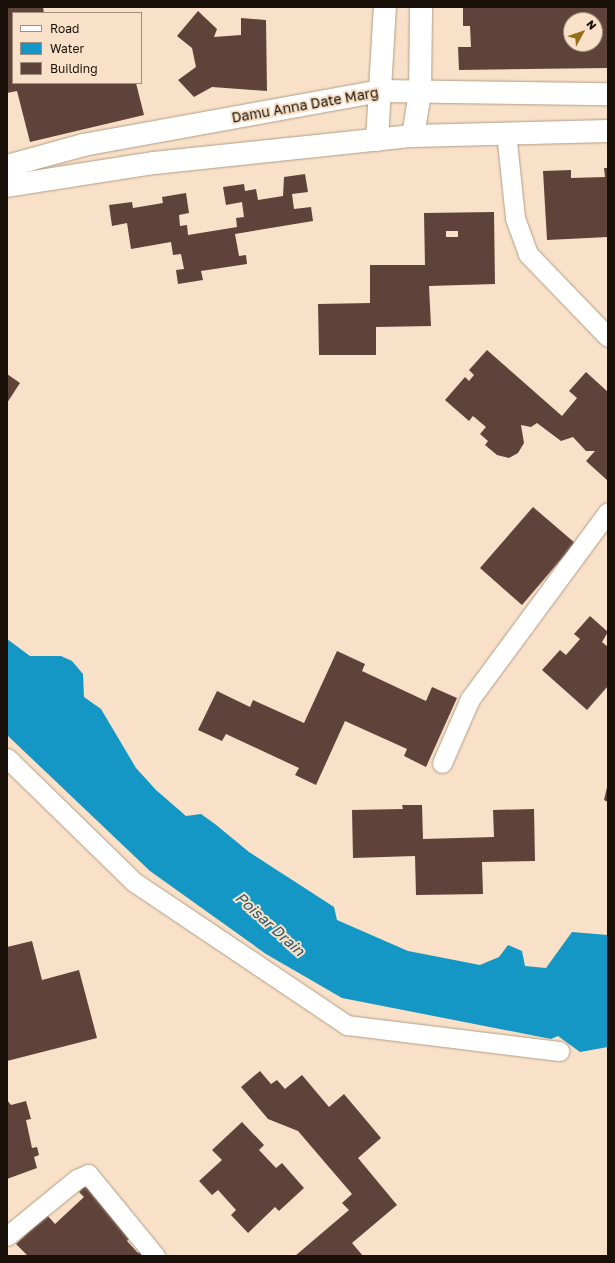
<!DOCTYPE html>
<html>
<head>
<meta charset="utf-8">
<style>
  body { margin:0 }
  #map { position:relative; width:615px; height:1263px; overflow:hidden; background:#f8e1c8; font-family:"Golos Text",sans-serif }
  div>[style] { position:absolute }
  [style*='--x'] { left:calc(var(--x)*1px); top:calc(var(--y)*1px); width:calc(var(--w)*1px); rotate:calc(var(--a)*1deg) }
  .water>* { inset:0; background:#1497c4 }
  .building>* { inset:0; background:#5f433a }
  .roads { filter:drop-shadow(0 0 1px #b39d86) drop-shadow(0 0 1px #b39d86) }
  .street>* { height:19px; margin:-9.5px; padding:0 9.5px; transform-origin:9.5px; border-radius:9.5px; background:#fff }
  .secondary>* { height:22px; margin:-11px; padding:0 11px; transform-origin:11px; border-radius:11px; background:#fff }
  span { translate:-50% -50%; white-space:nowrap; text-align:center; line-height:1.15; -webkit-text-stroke:4px #f8e1c8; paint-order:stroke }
  .street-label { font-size:14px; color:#191109 }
  .water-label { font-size:15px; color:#2a586c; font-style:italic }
  .frame { position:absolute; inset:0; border:8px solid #191109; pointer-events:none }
  .legend { position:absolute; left:12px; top:12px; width:130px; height:72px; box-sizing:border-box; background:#f8e1c8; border:1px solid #9f8e7c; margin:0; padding:5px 7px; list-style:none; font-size:12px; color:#191109 }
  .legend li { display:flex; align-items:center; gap:8px; height:20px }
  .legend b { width:20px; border:1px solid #9f8e7c }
  .north { position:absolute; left:563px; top:12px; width:40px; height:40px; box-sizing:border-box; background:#f8e1c8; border:1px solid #9f8e7c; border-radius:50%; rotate:50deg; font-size:11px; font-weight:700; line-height:16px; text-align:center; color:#191109 }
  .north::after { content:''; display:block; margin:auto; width:14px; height:18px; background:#946f17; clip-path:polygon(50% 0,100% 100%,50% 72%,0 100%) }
</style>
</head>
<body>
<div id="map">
  <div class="water">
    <i style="clip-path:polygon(7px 639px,30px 656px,61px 656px,72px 661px,83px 674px,84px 697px,101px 709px,136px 768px,156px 790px,186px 816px,201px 814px,215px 824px,249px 852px,334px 907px,337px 920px,408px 951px,480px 965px,499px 957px,508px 945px,522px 951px,525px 966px,546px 968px,572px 932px,608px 935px,608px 1047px,580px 1052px,558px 1036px,551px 1039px,342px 998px,266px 954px,150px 871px,7px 735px)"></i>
  </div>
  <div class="building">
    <i style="clip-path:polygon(7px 7px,43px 7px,44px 13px,13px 13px,13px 83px,136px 83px,144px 115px,30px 142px,17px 91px,7px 93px)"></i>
    <i style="clip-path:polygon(evenodd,463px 7px,608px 7px,608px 68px,459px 70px,458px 47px,471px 47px,470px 26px,463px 26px,463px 7px,571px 20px,595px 20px,595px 44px,571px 44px,571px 20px)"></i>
    <i style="clip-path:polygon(198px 11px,217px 29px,214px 37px,241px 35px,241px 18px,266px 20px,267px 91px,212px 87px,194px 97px,178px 80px,196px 67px,192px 48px,177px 36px)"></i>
    <i style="clip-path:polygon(604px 168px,608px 168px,608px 237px,547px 240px,543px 171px,571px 170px,571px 178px,605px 177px)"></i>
    <i style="clip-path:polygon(305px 174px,308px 192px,292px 194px,294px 209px,311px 207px,313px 221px,235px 234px,239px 256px,246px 255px,247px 264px,201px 271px,203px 280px,178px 284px,176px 270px,184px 269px,181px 254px,173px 255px,171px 242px,131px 249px,127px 223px,112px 226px,109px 205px,132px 202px,133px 208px,163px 203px,162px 197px,186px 193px,189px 213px,179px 215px,180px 226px,187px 225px,188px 235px,237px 227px,236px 218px,244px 217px,242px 202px,226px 205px,223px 187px,244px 184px,245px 191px,256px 189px,258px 200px,283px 196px,284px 177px)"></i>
    <i style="clip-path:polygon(evenodd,494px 212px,495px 284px,429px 286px,431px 326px,376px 327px,376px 355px,319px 355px,318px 304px,370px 303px,370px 265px,425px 265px,424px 213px,494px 212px,446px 231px,458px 231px,458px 237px,446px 237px,446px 231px)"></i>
    <i style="clip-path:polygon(487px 350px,562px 416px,577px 398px,569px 391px,586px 372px,608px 392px,608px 481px,586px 461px,595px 451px,586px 451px,573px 437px,561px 441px,537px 423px,531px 427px,521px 425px,524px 443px,518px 453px,509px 458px,497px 455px,485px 445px,488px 441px,480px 434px,486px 427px,473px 416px,469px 421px,445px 400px,465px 377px,469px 381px,474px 375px,469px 370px)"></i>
    <i style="clip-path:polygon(7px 374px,20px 383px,7px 403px)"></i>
    <i style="clip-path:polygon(533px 507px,575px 543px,522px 605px,480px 568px)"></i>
    <i style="clip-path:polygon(590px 616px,608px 632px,602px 642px,608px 647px,608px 686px,587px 710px,542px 670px,560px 650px,566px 655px,580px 639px,574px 634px)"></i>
    <i style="clip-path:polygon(337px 651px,365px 664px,362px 671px,426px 701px,432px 687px,457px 698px,426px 767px,404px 756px,407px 749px,345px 721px,316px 785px,295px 775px,299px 768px,226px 734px,222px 741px,198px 730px,217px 691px,250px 707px,253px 700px,304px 723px)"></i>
    <i style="clip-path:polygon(608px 783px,608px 802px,604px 800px)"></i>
    <i style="clip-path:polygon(402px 805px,422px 805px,423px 839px,494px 837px,493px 810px,534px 809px,535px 861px,482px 862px,483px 894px,416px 895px,415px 856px,353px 858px,352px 810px,403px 809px)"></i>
    <i style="clip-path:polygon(32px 941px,42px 980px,79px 970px,97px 1038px,7px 1061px,7px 947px)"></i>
    <i style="clip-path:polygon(260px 1071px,271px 1084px,277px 1080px,285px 1089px,302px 1075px,329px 1107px,344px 1094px,381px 1138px,358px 1158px,397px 1205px,352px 1243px,363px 1256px,295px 1256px,349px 1210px,342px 1203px,352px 1194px,298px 1131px,268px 1119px,241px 1087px)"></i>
    <i style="clip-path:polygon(7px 1100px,11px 1105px,26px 1101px,31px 1119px,26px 1120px,32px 1148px,37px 1147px,39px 1155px,34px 1157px,37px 1168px,7px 1179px)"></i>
    <i style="clip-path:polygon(242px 1122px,264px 1145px,259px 1150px,276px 1168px,282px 1163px,304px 1188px,279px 1211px,275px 1207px,248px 1233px,231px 1215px,236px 1210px,218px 1190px,212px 1195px,199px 1181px,222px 1160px,212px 1150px)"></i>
    <i style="clip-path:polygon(88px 1183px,131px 1237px,127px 1241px,138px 1253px,143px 1249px,149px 1256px,28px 1256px,16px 1244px,47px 1215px,55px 1224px,84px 1197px,79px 1192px)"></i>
  </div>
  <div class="roads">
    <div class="street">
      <i style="--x:506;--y:132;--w:86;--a:84"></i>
      <i style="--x:515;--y:218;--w:38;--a:70"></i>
      <i style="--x:528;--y:254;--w:115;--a:46.1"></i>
      <i style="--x:7;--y:758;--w:177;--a:44.3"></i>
      <i style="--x:134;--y:882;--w:257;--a:33.9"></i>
      <i style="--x:347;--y:1025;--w:214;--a:7"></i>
      <i style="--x:442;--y:763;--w:70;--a:-66.4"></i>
      <i style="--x:470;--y:699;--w:232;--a:-53.6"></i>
      <i style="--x:7;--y:1236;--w:90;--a:-39.2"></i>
      <i style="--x:77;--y:1179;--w:12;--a:-24"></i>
      <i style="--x:88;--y:1174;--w:106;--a:50.7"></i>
    </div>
    <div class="secondary">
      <i style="--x:413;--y:136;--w:44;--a:-80.8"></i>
      <i style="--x:420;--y:93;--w:86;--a:-89.3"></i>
      <i style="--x:377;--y:140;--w:133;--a:-86.6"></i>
      <i style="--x:7;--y:166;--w:79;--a:-15.4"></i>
      <i style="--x:83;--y:145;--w:302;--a:-10.3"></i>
      <i style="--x:380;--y:91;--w:228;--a:0.8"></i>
      <i style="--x:7;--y:186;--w:149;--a:-8.9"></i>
      <i style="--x:154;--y:163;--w:260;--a:-6"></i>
      <i style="--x:413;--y:136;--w:195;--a:-1.5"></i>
    </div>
  </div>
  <div class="street-label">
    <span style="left:305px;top:105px;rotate:-10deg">Damu Anna Date Marg</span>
  </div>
  <div class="water-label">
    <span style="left:270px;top:924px;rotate:42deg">Poisar Drain</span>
  </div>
  <div class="frame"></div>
  <ul class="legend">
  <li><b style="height:5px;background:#fff"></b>Road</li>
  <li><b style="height:11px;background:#1497c4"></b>Water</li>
  <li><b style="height:11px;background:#5f433a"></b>Building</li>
  </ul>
  <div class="north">N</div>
</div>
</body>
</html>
